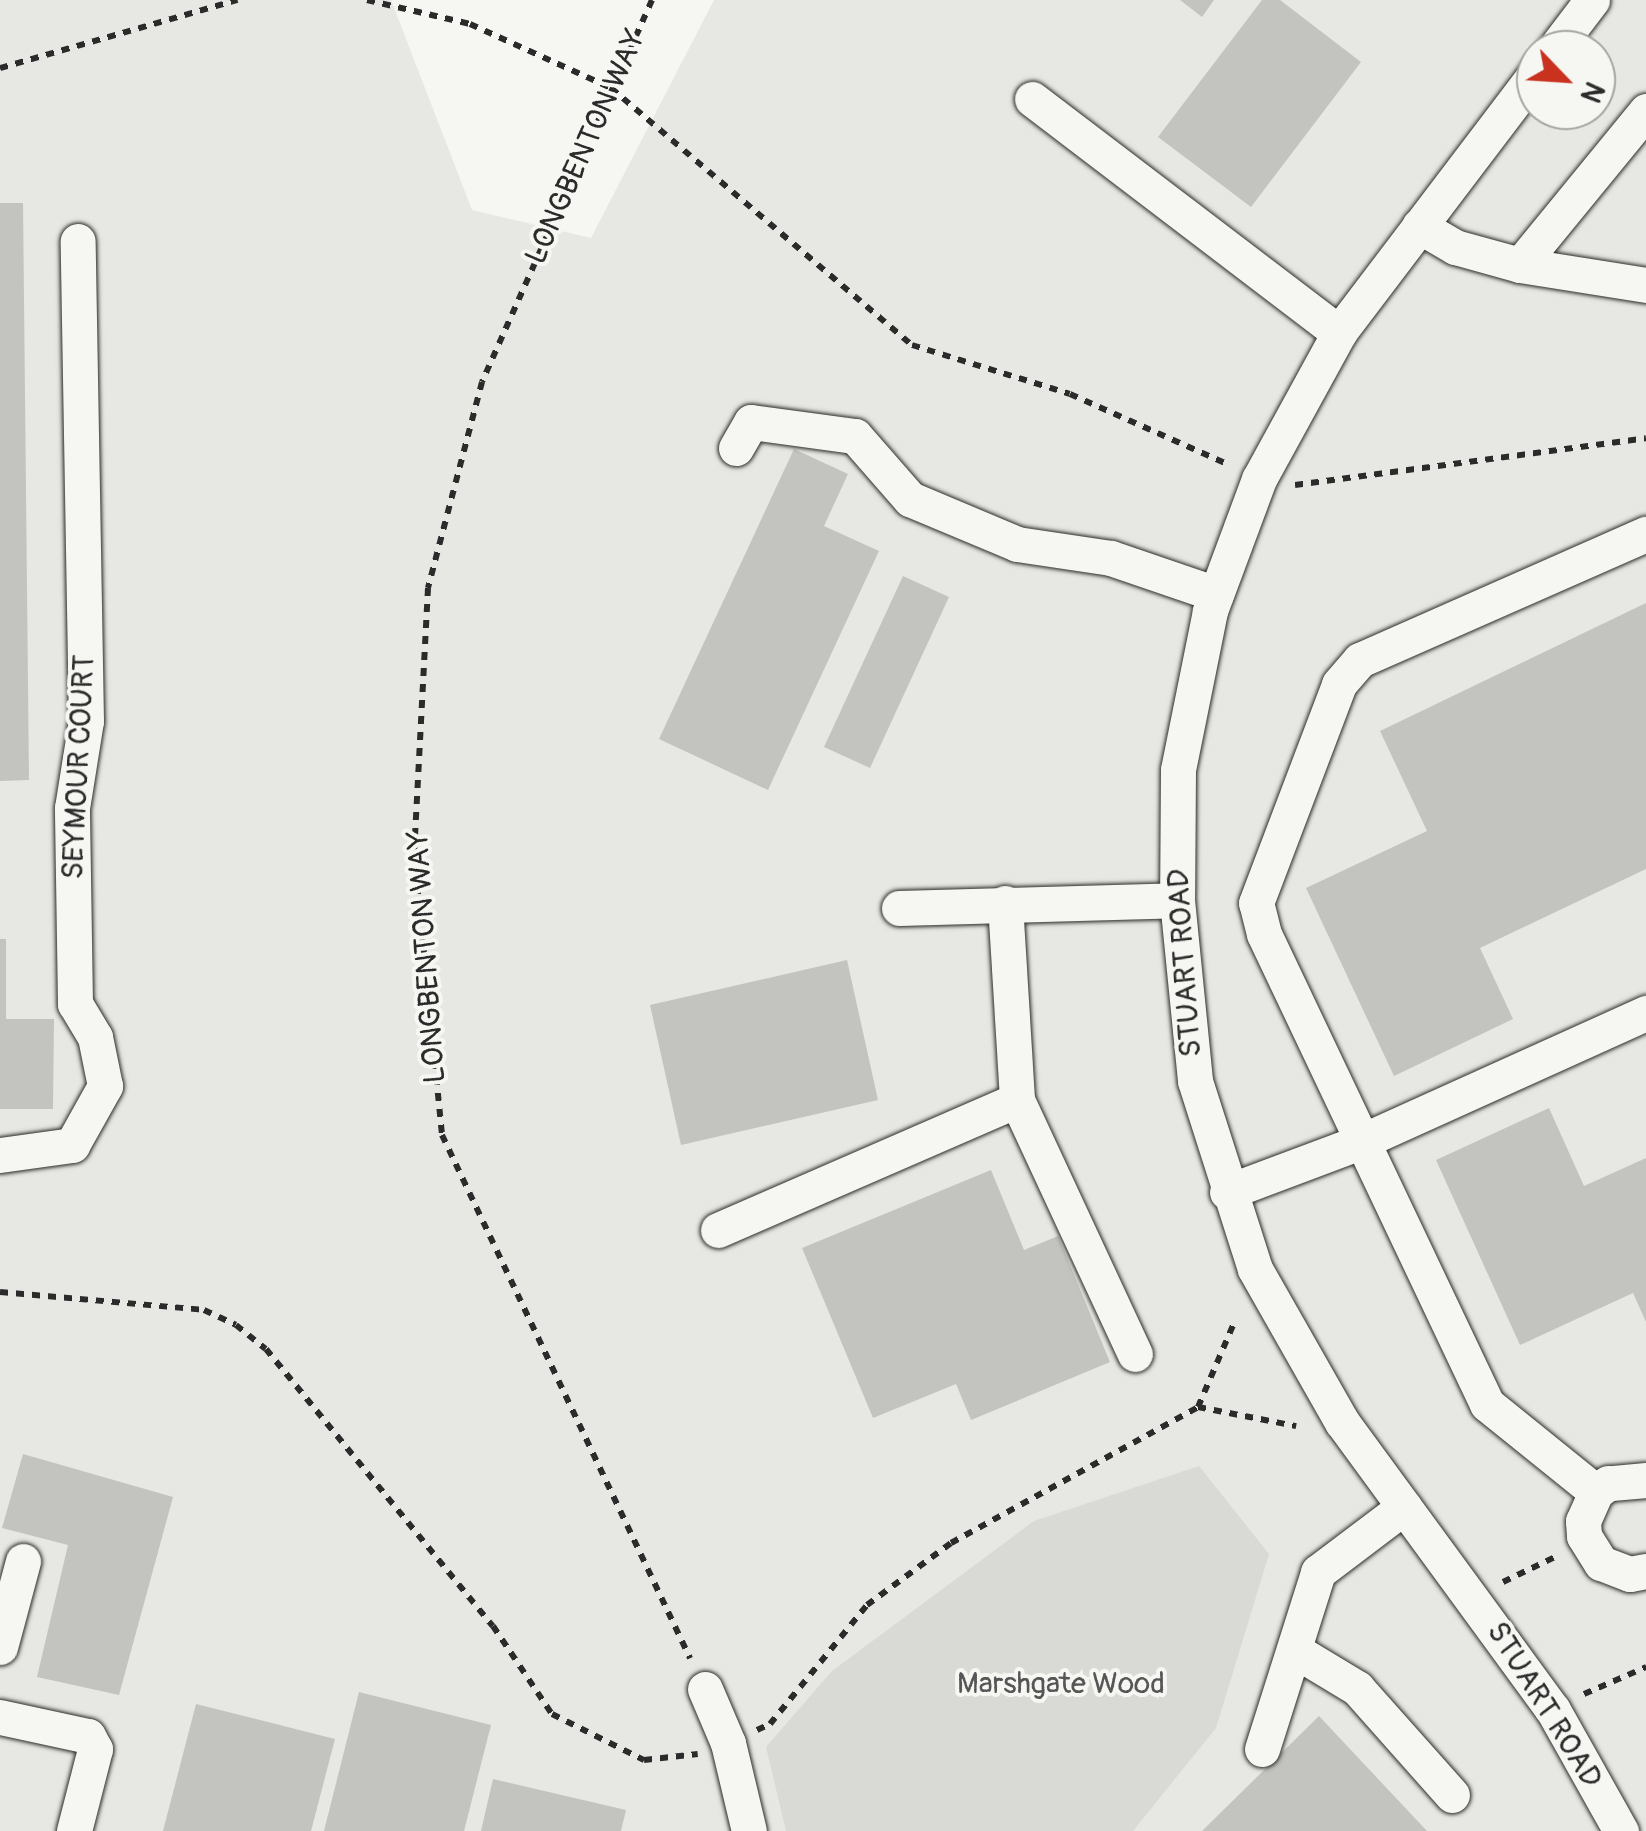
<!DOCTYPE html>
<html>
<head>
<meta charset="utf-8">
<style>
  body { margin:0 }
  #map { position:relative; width:1646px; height:1831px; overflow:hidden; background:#f6f6f2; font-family:Pangolin,sans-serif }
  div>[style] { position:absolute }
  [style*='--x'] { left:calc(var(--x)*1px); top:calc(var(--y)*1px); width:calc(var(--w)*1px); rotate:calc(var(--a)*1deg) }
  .built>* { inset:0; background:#e7e7e3 }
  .green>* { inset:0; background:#d9d9d5 }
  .building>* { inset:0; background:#c3c3c0 }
  .path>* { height:6px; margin-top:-3px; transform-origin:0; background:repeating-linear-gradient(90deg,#2b2b2b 0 8px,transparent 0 16px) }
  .roads { filter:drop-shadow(0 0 2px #2b2b2b) drop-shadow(0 0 2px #2b2b2b) }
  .minor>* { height:35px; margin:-17.5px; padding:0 17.5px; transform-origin:17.5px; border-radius:17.5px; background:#f6f6f2 }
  span { translate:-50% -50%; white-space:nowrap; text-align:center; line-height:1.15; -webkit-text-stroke:8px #f6f6f2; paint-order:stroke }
  .street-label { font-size:30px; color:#2b2b2b }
  .park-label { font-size:30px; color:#565656 }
  .north { position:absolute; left:1516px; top:30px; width:100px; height:100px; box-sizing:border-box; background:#f6f6f2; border:2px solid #a5a5a2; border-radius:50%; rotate:115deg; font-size:28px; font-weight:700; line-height:40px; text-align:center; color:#2b2b2b }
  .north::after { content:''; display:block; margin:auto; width:35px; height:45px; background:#c8321e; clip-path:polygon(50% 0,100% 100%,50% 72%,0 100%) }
</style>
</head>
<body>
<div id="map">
  <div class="built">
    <i style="clip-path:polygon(evenodd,0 0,391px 0,472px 210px,591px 238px,714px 0,1646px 0,1646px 1831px,0 1831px,0 0,1536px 50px,1596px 50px,1596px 110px,1536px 110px,1536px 50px)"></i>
  </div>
  <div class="green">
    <i style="clip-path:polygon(1199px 1466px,1269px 1554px,1216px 1728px,1133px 1831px,786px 1831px,766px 1747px,832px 1671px,1034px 1521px)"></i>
  </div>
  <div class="building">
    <i style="clip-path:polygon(1180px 0,1214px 0,1202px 17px)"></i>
    <i style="clip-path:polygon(1262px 0,1280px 0,1361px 62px,1251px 207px,1158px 137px)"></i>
    <i style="clip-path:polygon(0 203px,23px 203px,29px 780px,0 781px)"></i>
    <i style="clip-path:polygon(794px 449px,848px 474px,824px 526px,879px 551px,768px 790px,659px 739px)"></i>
    <i style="clip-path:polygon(903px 576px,949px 597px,870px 768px,824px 747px)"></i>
    <i style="clip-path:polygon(1646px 603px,1646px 869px,1480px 948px,1513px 1019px,1394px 1076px,1306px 888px,1427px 831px,1380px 731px)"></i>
    <i style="clip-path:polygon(0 939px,6px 939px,6px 1019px,54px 1019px,53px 1109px,0 1109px)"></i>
    <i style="clip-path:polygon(847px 960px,878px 1100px,681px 1145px,650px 1005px)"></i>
    <i style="clip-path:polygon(1549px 1108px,1584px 1186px,1646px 1158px,1646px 1322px,1633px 1293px,1520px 1345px,1436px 1160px)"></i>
    <i style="clip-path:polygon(991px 1170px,1024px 1250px,1058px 1236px,1110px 1362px,971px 1420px,956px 1384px,873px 1418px,802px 1248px)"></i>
    <i style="clip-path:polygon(23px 1454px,173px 1497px,119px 1695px,37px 1677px,68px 1545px,2px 1528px)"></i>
    <i style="clip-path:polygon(359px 1692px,491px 1725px,464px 1831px,324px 1831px)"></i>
    <i style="clip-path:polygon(196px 1704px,335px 1739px,311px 1831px,163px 1831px)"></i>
    <i style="clip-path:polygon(1319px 1716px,1427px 1831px,1202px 1831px)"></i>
    <i style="clip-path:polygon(493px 1779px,626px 1810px,621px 1831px,481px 1831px)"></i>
  </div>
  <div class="path">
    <i style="--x:367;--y:0;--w:106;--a:13.1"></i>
    <i style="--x:470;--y:24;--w:155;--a:24.4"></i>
    <i style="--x:611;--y:88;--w:396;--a:40.5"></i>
    <i style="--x:912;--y:345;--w:165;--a:17.2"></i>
    <i style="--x:1070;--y:394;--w:172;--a:24"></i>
    <i style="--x:652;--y:0;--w:418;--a:114"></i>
    <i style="--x:482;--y:382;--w:213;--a:104.7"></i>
    <i style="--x:428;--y:588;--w:266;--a:93"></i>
    <i style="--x:414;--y:854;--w:282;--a:84.3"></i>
    <i style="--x:442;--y:1135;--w:579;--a:64.63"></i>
    <i style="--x:0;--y:68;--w:247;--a:-16"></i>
    <i style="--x:1295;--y:485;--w:354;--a:-7.6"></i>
    <i style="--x:0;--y:1292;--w:205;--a:5"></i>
    <i style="--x:204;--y:1310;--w:35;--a:25"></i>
    <i style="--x:236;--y:1325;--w:38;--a:39"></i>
    <i style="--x:266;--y:1349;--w:358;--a:50.7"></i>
    <i style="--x:493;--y:1626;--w:106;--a:56.2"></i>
    <i style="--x:552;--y:1714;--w:103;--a:26.6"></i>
    <i style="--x:644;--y:1760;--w:54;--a:-6.3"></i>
    <i style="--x:1198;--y:1407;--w:91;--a:-66.8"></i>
    <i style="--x:1503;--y:1582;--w:62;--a:-25.7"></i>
    <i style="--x:1584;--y:1694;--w:68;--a:-23.5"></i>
    <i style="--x:757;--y:1730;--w:14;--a:-25"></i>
    <i style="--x:770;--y:1724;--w:154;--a:-50.8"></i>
    <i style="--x:867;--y:1605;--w:104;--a:-36.4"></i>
    <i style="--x:951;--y:1543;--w:282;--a:-28.8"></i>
    <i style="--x:1198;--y:1407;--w:100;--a:11"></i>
  </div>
  <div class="roads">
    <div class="minor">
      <i style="--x:1554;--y:50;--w:63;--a:-52.8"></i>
      <i style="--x:1536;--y:73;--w:326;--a:127.2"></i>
      <i style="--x:1339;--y:333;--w:166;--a:118.7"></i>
      <i style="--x:1259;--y:479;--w:141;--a:110.4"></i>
      <i style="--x:1210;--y:611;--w:162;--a:101.4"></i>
      <i style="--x:1178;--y:770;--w:130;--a:90.4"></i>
      <i style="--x:1177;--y:900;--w:182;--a:84.3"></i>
      <i style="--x:1195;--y:1081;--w:197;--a:72.3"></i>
      <i style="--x:1255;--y:1269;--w:176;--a:60.4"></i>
      <i style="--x:1342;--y:1422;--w:357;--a:53.8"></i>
      <i style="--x:1553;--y:1710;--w:139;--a:60.7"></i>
      <i style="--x:1032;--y:99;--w:386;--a:37.3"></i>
      <i style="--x:1419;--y:226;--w:42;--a:30.3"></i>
      <i style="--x:1455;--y:247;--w:67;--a:15.5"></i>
      <i style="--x:1520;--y:265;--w:128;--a:9"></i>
      <i style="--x:1520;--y:265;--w:199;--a:-50.7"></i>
      <i style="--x:736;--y:448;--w:30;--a:-60"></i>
      <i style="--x:751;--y:422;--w:105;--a:7.7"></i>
      <i style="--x:855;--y:436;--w:84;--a:48.9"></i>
      <i style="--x:910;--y:499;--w:116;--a:22.8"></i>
      <i style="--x:1017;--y:544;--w:95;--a:8.5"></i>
      <i style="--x:1111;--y:558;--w:111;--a:18.9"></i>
      <i style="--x:1005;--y:903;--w:197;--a:86.5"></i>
      <i style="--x:1017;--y:1100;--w:280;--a:65.1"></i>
      <i style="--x:899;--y:908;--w:278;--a:-1.6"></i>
      <i style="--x:0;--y:1155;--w:73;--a:-7.9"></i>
      <i style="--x:72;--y:1145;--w:68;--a:-60.8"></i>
      <i style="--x:105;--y:1086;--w:50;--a:-101.5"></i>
      <i style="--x:95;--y:1037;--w:39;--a:-121"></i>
      <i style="--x:75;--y:1004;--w:196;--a:-90.9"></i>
      <i style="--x:72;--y:808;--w:88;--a:-80.9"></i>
      <i style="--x:86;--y:721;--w:480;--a:-91"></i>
      <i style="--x:1227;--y:1192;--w:142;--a:-20.6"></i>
      <i style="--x:1360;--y:1142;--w:314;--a:-24.3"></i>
      <i style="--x:718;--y:1230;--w:326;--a:-23.5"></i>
      <i style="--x:1646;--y:1480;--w:38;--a:175"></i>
      <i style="--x:1608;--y:1483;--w:15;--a:143"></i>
      <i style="--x:1596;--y:1492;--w:32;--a:114"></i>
      <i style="--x:1583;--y:1521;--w:15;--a:86"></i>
      <i style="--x:1584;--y:1536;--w:32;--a:58"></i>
      <i style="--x:1601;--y:1563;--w:31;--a:21"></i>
      <i style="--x:1630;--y:1574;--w:16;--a:-11"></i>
      <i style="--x:1596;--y:1492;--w:140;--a:-141.1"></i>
      <i style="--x:1487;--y:1404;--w:520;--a:-115.38"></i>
      <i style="--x:1264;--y:934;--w:32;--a:-104"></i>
      <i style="--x:1256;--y:903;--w:234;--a:-69.2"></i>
      <i style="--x:1339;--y:684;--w:32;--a:-49"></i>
      <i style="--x:1360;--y:660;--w:313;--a:-23.8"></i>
      <i style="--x:0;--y:1647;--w:89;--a:-75"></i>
      <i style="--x:1294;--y:1650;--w:74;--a:31.1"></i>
      <i style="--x:1357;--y:1688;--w:143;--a:48.4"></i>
      <i style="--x:705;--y:1689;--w:59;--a:66.9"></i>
      <i style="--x:728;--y:1743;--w:90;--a:76.6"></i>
      <i style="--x:0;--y:1717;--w:90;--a:12.2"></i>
      <i style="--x:88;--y:1736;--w:15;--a:62"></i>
      <i style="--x:95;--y:1749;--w:85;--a:104.4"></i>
      <i style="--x:1262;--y:1749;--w:186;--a:-72.4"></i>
      <i style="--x:1318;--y:1572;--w:108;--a:-37.1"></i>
    </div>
  </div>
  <div class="street-label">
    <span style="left:586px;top:147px;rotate:-66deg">LONGBENTON WAY</span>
    <span style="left:79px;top:767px;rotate:-87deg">SEYMOUR COURT</span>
    <span style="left:427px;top:957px;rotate:-94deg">LONGBENTON WAY</span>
    <span style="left:1185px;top:963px;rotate:-94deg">STUART ROAD</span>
    <span style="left:1544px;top:1705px;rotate:58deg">STUART ROAD</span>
  </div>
  <div class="park-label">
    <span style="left:1061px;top:1684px">Marshgate Wood</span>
  </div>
  <div class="north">N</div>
</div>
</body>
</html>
